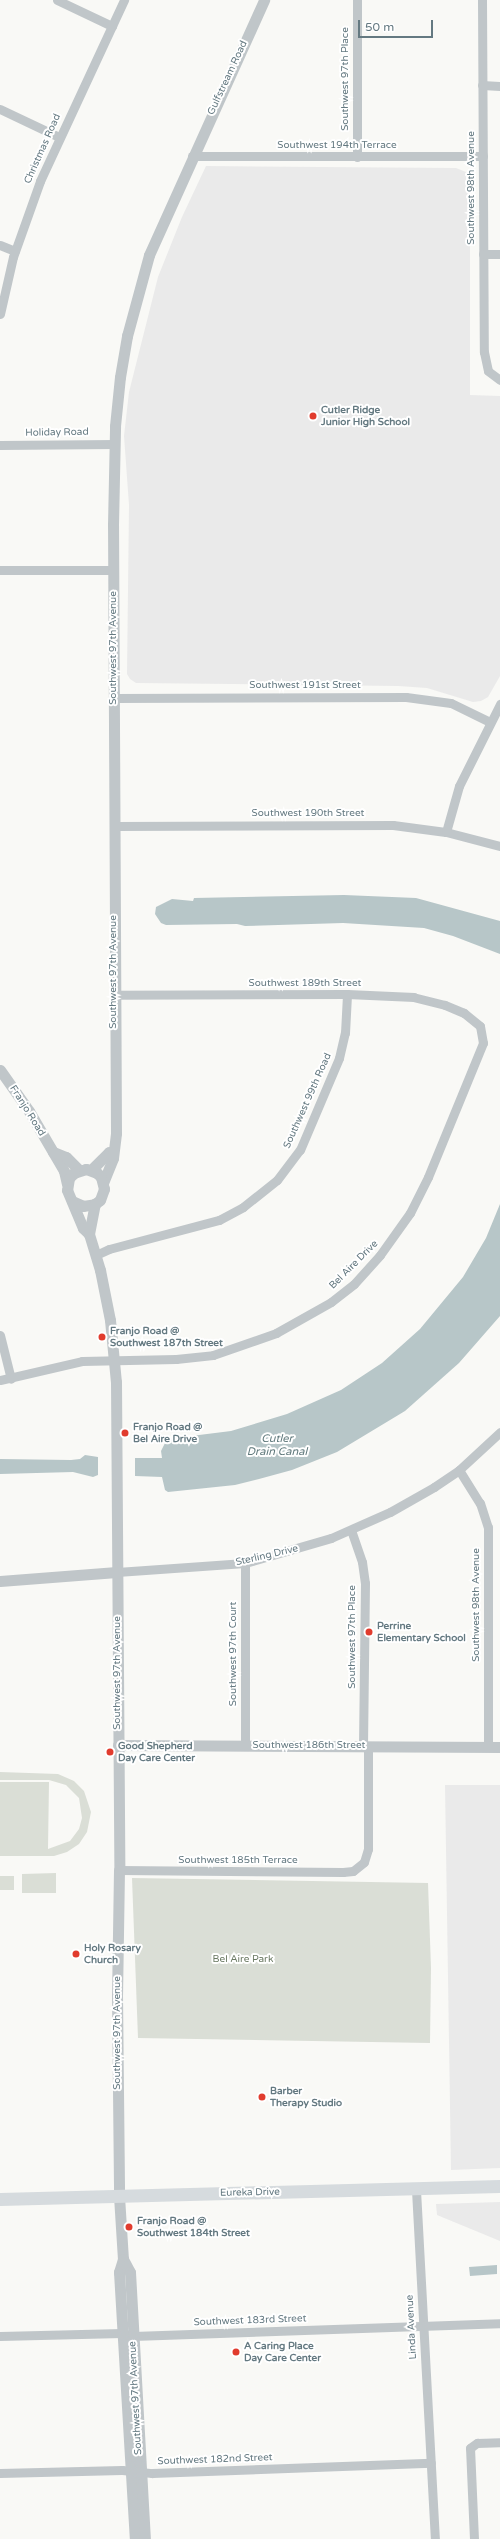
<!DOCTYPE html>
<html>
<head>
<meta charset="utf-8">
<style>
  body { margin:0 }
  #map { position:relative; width:500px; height:2539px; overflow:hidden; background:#f9f9f6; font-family:"Varela Round",sans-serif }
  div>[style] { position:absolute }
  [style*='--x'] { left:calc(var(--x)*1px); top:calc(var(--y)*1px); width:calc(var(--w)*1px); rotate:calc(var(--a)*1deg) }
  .built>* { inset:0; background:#eaeaea }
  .green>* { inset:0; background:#daded6 }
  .water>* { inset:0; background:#b7c6c8 }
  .minor>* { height:9px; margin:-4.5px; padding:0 4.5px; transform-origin:4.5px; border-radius:4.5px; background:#c0c6c9 }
  .tertiary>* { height:11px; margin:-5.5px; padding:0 5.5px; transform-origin:5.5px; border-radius:5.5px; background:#c0c6c9 }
  .secondary>* { height:13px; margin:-6.5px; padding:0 6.5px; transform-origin:6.5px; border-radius:6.5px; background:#d6dbde }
  .dots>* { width:11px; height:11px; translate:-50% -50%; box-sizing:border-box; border:2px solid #fff; border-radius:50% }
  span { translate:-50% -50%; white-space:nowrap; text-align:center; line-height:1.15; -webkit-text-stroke:4px #fff; paint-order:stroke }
  .street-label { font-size:10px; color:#647981 }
  .poi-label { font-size:10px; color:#647981; font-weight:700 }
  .left { translate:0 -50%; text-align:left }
  .park-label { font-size:10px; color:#6a7963 }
  .water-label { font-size:11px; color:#5f787b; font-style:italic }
  .scale { position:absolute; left:358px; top:20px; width:75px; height:18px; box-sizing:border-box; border:2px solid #647981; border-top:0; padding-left:5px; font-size:12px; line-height:14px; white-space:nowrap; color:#647981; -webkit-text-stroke:3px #fff; paint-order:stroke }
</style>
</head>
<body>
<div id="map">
  <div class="built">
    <i style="clip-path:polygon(206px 166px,456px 168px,466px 172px,470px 179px,470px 395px,500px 396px,500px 676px,488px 697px,481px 701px,473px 702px,427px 688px,398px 686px,136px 683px,130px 679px,127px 674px,129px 505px,124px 436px,129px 392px,158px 277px,182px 217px)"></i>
    <i style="clip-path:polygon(445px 1785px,500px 1785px,500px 2168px,451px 2170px)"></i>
    <i style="clip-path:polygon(500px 2202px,500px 2241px,437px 2215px,436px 2204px)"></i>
  </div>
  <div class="green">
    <i style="clip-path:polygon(0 1772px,58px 1774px,74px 1781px,84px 1791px,91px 1812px,87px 1832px,79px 1844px,67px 1852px,54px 1856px,0 1856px,0 1782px,49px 1782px,48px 1849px,70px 1841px,79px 1829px,82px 1818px,79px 1798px,66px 1785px,49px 1780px,0 1780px)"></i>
    <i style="clip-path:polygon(56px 1873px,56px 1893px,22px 1893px,22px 1874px)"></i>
    <i style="clip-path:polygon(0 1876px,14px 1876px,14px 1890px,0 1890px)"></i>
    <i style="clip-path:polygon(132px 1878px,428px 1883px,431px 1968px,430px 2043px,138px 2038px)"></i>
  </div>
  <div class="water">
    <i style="clip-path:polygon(344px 895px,416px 898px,500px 921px,500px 954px,453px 936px,424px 928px,343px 923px,245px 926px,237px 924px,166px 925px,161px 923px,155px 914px,156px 907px,172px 899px,193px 901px,194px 898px)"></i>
    <i style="clip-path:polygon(500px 1204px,500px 1316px,459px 1363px,405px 1411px,337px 1452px,292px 1470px,259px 1479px,235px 1485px,168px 1492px,165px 1490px,162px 1477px,135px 1476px,135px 1458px,162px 1458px,161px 1451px,167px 1439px,231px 1431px,287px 1414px,341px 1390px,382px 1363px,420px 1329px,463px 1277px,486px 1238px)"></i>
    <i style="clip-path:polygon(85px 1455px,98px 1457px,98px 1475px,93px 1477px,73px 1472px,0 1474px,0 1459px,71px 1460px,80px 1459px)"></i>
    <i style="clip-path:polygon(497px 2265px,497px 2274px,470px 2276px,469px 2267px)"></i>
  </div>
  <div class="minor">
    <i style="--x:57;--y:0;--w:61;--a:25.3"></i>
    <i style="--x:357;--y:0;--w:157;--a:90"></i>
    <i style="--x:482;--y:0;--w:352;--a:89.7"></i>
    <i style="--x:484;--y:352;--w:19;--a:78"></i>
    <i style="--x:488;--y:371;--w:15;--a:37"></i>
    <i style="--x:482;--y:85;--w:18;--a:3"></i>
    <i style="--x:0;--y:109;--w:65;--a:25.4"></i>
    <i style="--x:192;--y:156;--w:291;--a:0"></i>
    <i style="--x:0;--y:245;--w:16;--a:22"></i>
    <i style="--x:483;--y:254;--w:17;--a:0"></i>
    <i style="--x:0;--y:314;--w:58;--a:-77.2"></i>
    <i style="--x:13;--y:257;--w:81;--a:-70.4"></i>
    <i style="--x:40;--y:181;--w:200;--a:-65.1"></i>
    <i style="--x:0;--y:445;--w:115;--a:-0.5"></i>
    <i style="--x:0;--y:570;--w:113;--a:0"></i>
    <i style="--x:114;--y:698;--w:292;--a:-0.2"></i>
    <i style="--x:406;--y:697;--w:45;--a:7.6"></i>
    <i style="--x:451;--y:703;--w:43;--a:26"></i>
    <i style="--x:115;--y:826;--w:278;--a:-0.2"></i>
    <i style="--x:393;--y:825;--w:53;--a:7.5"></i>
    <i style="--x:446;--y:832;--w:56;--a:14.5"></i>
    <i style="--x:446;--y:832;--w:48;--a:-74.2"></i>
    <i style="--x:459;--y:786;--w:92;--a:-63.4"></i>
    <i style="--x:96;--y:1255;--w:14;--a:-25"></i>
    <i style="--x:109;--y:1249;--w:114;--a:-14.8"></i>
    <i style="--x:219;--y:1220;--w:27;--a:-28"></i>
    <i style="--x:243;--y:1207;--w:43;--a:-38.5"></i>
    <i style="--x:277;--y:1180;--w:38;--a:-53"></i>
    <i style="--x:300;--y:1150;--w:100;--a:-67"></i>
    <i style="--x:339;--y:1058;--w:26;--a:-77"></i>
    <i style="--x:345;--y:1033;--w:39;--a:-87"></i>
    <i style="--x:0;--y:1335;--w:45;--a:76"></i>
    <i style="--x:0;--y:1380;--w:84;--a:-13"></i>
    <i style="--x:82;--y:1361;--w:94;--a:-1.2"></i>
    <i style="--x:176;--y:1359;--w:37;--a:-6"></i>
    <i style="--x:213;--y:1355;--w:67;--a:-19.2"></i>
    <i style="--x:276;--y:1333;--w:63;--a:-29.4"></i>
    <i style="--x:331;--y:1302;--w:29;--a:-38"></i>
    <i style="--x:354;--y:1284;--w:39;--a:-48"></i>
    <i style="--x:380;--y:1255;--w:52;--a:-54.5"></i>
    <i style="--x:410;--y:1213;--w:40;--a:-63.4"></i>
    <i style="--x:428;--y:1177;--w:145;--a:-67.7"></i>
    <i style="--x:483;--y:1043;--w:17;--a:-100"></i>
    <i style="--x:480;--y:1026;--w:21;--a:-141"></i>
    <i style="--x:464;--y:1013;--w:21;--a:-157"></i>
    <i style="--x:445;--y:1005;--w:32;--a:-166"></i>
    <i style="--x:414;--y:997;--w:67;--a:-177.4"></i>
    <i style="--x:347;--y:994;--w:233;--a:179.8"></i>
    <i style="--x:459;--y:1470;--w:39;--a:58"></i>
    <i style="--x:480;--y:1503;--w:25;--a:72"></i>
    <i style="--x:488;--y:1527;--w:220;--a:90"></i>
    <i style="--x:351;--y:1530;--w:34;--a:71"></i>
    <i style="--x:362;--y:1562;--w:21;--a:82"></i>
    <i style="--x:365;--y:1583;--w:163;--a:90.7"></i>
    <i style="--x:117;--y:1572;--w:128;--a:-4"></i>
    <i style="--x:245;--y:1563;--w:90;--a:-16.2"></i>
    <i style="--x:331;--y:1538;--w:64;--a:-23.8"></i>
    <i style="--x:390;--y:1512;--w:51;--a:-29.6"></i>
    <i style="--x:434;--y:1487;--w:30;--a:-34"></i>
    <i style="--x:459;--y:1470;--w:56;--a:-42.8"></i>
    <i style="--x:245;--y:1745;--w:182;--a:-90"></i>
    <i style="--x:119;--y:1870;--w:224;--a:0.5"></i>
    <i style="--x:343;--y:1872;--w:10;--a:-6"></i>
    <i style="--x:353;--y:1871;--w:14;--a:-39"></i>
    <i style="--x:364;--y:1862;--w:14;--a:-73"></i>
    <i style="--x:368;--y:1849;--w:103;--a:-90"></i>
    <i style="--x:416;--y:2190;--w:350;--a:86.9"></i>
    <i style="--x:0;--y:2336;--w:122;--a:-1.4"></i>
    <i style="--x:122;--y:2333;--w:11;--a:15"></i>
    <i style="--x:133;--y:2336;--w:367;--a:-2"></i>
    <i style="--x:0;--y:2473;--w:122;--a:-1.4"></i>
    <i style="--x:122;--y:2470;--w:30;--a:6"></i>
    <i style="--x:152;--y:2473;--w:279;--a:-2.1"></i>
    <i style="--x:474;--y:2539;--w:91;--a:-92.5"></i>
    <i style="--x:470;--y:2448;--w:9;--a:-36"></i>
    <i style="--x:477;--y:2443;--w:23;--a:-2"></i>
  </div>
  <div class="tertiary">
    <i style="--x:0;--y:1070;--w:50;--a:54.7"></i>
    <i style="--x:29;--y:1111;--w:69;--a:59.7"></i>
    <i style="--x:64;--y:1171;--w:13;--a:77"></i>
    <i style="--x:53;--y:1152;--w:14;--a:21"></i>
    <i style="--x:66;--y:1157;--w:18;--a:45"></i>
    <i style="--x:91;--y:1170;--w:25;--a:-45"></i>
    <i style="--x:109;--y:1152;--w:3;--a:0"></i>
    <i style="--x:103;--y:1183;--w:27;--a:-68"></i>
    <i style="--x:113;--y:1158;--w:25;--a:-83"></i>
    <i style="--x:116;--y:1133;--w:608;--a:-90.28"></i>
    <i style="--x:113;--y:525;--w:99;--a:-88.8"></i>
    <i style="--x:115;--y:426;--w:49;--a:-84.2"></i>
    <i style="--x:120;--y:377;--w:42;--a:-80.3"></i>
    <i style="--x:127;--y:336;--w:84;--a:-74.8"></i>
    <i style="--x:149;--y:255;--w:280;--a:-65.7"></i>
    <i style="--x:72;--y:1201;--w:12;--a:24"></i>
    <i style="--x:83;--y:1206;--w:12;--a:-9"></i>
    <i style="--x:95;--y:1204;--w:6;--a:-39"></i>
    <i style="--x:100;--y:1200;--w:12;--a:-70"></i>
    <i style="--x:104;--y:1189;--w:12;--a:-104"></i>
    <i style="--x:101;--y:1177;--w:6;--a:-135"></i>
    <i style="--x:97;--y:1173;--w:12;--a:-160"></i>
    <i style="--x:86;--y:1169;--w:13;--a:162"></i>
    <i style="--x:74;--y:1173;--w:7;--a:135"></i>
    <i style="--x:69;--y:1178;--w:12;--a:99"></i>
    <i style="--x:67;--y:1190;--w:41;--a:67.2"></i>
    <i style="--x:83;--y:1228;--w:8;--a:45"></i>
    <i style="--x:89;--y:1234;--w:38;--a:73"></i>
    <i style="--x:100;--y:1270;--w:51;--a:78.7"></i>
    <i style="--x:110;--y:1320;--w:62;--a:84.5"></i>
    <i style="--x:116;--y:1382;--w:488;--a:89.6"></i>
    <i style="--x:119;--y:1870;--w:125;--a:90.9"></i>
    <i style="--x:117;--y:1995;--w:201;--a:89.4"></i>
    <i style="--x:119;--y:2196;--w:63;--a:86.4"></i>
    <i style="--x:123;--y:2259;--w:14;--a:107"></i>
    <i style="--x:119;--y:2272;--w:267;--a:86.6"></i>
    <i style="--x:89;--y:1234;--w:31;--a:-79"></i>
    <i style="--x:0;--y:1581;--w:117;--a:-4.4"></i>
    <i style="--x:118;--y:1745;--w:382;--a:0.3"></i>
    <i style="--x:123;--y:2259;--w:15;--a:62"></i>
    <i style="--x:130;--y:2272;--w:267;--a:86.8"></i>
  </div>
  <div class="secondary">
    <i style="--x:0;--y:2199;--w:500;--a:-1.49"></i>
  </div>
  <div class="dots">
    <i style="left:313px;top:416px;background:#e13c2e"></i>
    <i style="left:102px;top:1337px;background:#e13c2e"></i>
    <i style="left:125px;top:1433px;background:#e13c2e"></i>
    <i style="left:369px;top:1632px;background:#e13c2e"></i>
    <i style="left:110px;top:1752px;background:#e13c2e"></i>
    <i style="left:76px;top:1954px;background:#e13c2e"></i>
    <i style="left:262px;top:2097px;background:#e13c2e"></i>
    <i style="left:129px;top:2227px;background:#e13c2e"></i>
    <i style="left:236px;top:2352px;background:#e13c2e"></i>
  </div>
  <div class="street-label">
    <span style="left:228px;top:78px;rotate:-65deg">Gulfstream Road</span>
    <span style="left:346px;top:79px;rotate:-90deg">Southwest 97th Place</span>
    <span style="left:337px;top:146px">Southwest 194th Terrace</span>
    <span style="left:43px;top:149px;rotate:-66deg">Christmas Road</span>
    <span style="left:472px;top:188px;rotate:-90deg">Southwest 98th Avenue</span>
    <span style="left:57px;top:433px;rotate:-1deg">Holiday Road</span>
    <span style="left:114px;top:648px;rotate:-90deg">Southwest 97th Avenue</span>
    <span style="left:305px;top:686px">Southwest 191st Street</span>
    <span style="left:308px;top:814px">Southwest 190th Street</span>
    <span style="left:114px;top:972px;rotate:-90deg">Southwest 97th Avenue</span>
    <span style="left:305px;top:984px">Southwest 189th Street</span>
    <span style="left:308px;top:1101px;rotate:-66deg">Southwest 99th Road</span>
    <span style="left:27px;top:1111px;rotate:58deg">Franjo Road</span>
    <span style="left:354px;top:1265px;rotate:-45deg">Bel Aire Drive</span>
    <span style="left:267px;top:1556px;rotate:-13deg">Sterling Drive</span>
    <span style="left:477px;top:1605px;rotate:-90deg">Southwest 98th Avenue</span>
    <span style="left:353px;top:1637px;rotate:-90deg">Southwest 97th Place</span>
    <span style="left:234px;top:1654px;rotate:-90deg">Southwest 97th Court</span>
    <span style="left:118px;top:1673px;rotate:-90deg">Southwest 97th Avenue</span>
    <span style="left:309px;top:1746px">Southwest 186th Street</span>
    <span style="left:238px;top:1861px">Southwest 185th Terrace</span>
    <span style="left:118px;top:2033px;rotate:-90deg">Southwest 97th Avenue</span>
    <span style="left:250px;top:2193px;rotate:-1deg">Eureka Drive</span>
    <span style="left:250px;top:2321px;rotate:-2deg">Southwest 183rd Street</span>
    <span style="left:412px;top:2327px;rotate:-93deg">Linda Avenue</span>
    <span style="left:136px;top:2398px;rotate:-93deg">Southwest 97th Avenue</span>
    <span style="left:215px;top:2460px;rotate:-2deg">Southwest 182nd Street</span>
  </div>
  <div class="poi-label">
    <span class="left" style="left:321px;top:416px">Cutler Ridge<br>Junior High School</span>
    <span class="left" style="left:110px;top:1337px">Franjo Road @<br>Southwest 187th Street</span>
    <span class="left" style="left:133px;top:1433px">Franjo Road @<br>Bel Aire Drive</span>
    <span class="left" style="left:377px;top:1632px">Perrine<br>Elementary School</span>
    <span class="left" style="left:118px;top:1752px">Good Shepherd<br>Day Care Center</span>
    <span class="left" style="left:84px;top:1954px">Holy Rosary<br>Church</span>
    <span class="left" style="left:270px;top:2097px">Barber<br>Therapy Studio</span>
    <span class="left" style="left:137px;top:2227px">Franjo Road @<br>Southwest 184th Street</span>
    <span class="left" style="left:244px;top:2352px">A Caring Place<br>Day Care Center</span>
  </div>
  <div class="park-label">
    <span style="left:243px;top:1960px">Bel Aire Park</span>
  </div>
  <div class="water-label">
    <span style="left:277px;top:1446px">Cutler<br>Drain Canal</span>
  </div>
  <div class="scale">50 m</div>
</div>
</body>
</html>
